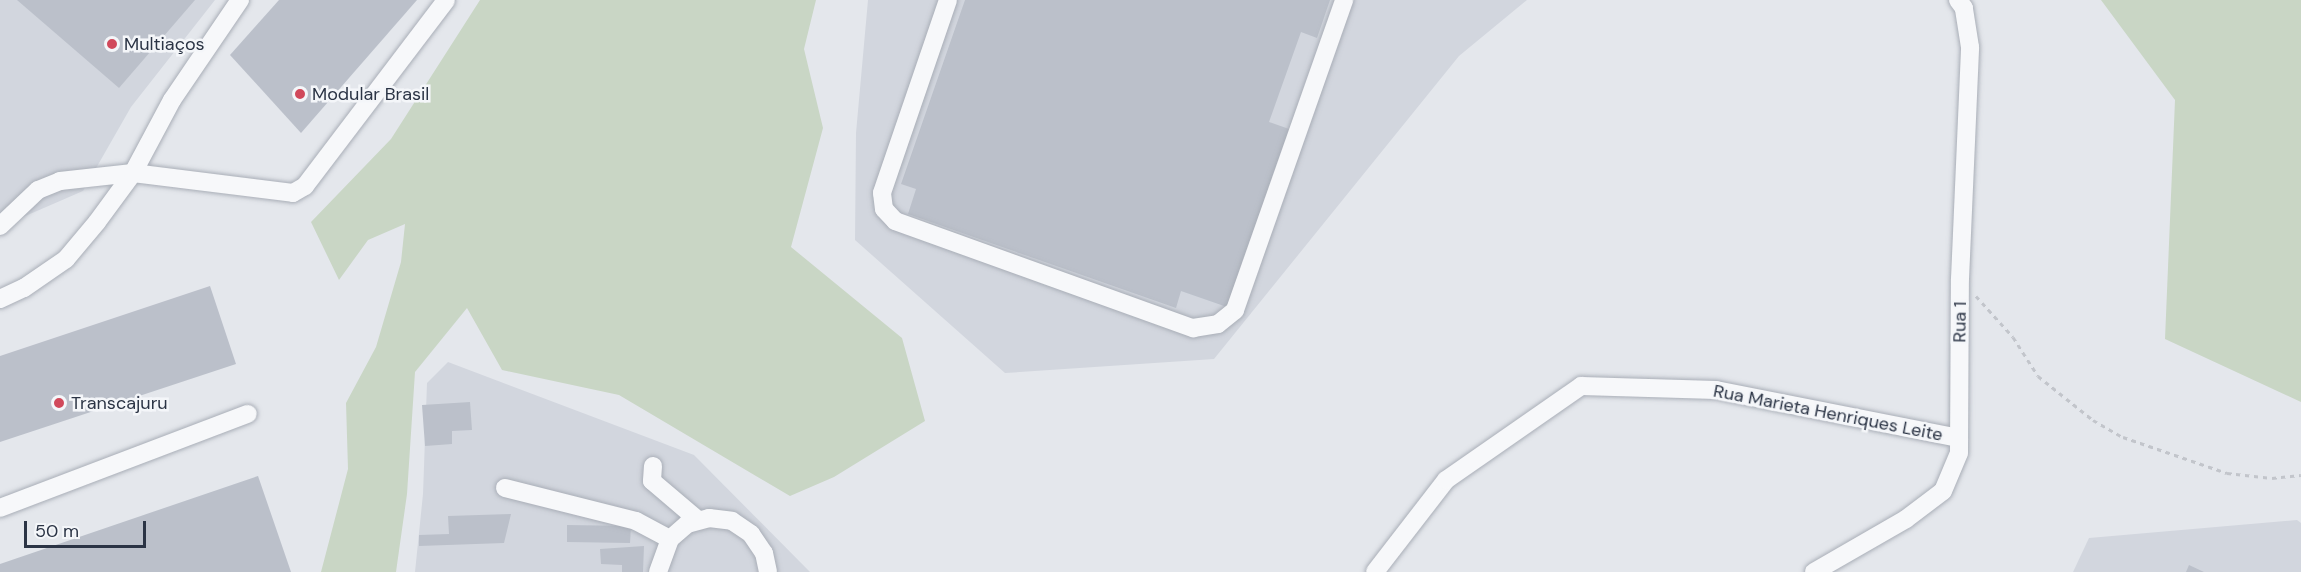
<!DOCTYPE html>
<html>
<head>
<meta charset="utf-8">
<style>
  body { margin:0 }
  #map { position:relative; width:2301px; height:572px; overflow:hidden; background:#e4e7ec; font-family:"DM Sans",sans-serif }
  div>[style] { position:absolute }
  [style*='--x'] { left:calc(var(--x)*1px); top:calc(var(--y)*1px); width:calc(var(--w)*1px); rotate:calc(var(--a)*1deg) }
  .built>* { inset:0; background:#d2d6de }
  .green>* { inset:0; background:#c9d6c5 }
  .building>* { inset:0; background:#bbc0ca }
  .path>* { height:3px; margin-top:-1.5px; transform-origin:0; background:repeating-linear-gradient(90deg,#c2c5cb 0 4.5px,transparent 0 9px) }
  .roads { filter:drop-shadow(0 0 2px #a9aeb7) drop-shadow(0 0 2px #a9aeb7) }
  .minor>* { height:18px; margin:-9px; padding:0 9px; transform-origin:9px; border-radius:9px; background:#f7f8fa }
  .dots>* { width:16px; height:16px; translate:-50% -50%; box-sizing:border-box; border:3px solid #f4f6f9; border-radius:50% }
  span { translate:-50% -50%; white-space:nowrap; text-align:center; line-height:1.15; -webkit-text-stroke:5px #f4f6f9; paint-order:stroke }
  .poi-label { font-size:18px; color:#2b3445 }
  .left { translate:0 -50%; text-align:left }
  .street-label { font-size:18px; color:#2b3445 }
  .scale { position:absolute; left:24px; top:521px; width:122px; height:27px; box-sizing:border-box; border:3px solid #2b3445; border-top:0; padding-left:8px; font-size:18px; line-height:21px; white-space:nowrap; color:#2b3445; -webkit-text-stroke:4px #f4f6f9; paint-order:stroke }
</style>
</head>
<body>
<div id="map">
  <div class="built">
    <i style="clip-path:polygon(0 0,215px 0,131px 107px,83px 191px,0 227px)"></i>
    <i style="clip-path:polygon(868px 0,1527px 0,1459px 56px,1214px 359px,1005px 373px,855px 240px,856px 133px)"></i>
    <i style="clip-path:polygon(448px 362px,694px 455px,810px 572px,415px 572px,423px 494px,427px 383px)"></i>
    <i style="clip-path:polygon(2297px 520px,2301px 523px,2301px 572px,2073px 572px,2089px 538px)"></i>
  </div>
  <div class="green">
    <i style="clip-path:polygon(480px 0,816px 0,804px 49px,823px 128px,791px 247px,902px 338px,925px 421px,834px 477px,790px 496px,619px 395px,502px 370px,467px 308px,415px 372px,407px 494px,396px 572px,321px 572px,348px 469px,346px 403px,376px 347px,401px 262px,405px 224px,368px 240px,339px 280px,311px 222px,391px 139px)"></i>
    <i style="clip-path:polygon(2101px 0,2301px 0,2301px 402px,2165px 339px,2175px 100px)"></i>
  </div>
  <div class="building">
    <i style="clip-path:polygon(17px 0,195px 0,119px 88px)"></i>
    <i style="clip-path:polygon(279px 0,417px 0,301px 133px,230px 55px)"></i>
    <i style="clip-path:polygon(965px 0,1330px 0,1317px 38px,1301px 32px,1269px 122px,1289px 129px,1227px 307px,1181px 291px,1176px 308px,908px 214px,916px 189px,901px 184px)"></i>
    <i style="clip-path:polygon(210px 286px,236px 364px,0 442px,0 356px)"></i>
    <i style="clip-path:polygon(470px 402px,472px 430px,452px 431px,452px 444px,425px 446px,422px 405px)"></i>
    <i style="clip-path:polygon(258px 476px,291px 572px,0 572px,0 564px)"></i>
    <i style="clip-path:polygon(511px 514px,504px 543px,419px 546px,419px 535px,449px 534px,448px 516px)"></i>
    <i style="clip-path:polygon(567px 525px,631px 526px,630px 543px,567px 542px)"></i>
    <i style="clip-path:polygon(644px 546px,643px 572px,622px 572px,622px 565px,601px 564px,600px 549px)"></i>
    <i style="clip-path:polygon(2189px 565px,2204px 572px,2186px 572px)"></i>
  </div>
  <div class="path">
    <i style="--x:1976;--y:296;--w:55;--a:47.9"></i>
    <i style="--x:2013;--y:337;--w:46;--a:57.3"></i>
    <i style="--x:2038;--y:376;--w:70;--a:38.7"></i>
    <i style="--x:2093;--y:420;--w:34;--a:30"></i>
    <i style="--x:2123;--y:437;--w:110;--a:19.1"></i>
    <i style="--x:2227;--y:473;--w:45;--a:6.3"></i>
    <i style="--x:2272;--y:478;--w:29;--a:-6"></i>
  </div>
  <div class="roads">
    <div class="minor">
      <i style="--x:948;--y:0;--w:204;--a:108.9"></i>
      <i style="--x:882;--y:193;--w:16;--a:83"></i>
      <i style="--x:884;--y:209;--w:16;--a:47"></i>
      <i style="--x:895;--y:221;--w:317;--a:19.8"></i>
      <i style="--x:1193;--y:328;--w:25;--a:-9"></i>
      <i style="--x:1218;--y:324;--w:22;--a:-39"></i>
      <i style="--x:1235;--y:310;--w:329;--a:-70.6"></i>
      <i style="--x:0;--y:226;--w:52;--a:-43.5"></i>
      <i style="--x:38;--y:190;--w:24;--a:-22"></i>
      <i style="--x:60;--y:181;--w:73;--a:-6.3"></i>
      <i style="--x:133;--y:173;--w:161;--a:7.1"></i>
      <i style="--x:293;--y:193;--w:14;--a:-30"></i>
      <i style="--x:305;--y:186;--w:233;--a:-52.8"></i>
      <i style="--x:0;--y:299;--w:26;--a:-25"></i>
      <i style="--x:24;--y:288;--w:51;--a:-34.6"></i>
      <i style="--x:66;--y:259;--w:48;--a:-50"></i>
      <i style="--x:97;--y:222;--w:61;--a:-53.7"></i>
      <i style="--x:133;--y:173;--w:83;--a:-61.9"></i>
      <i style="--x:172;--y:100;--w:121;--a:-55.8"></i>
      <i style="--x:653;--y:466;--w:15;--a:94"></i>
      <i style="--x:652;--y:481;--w:60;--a:40.3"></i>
      <i style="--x:505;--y:488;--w:135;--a:14.1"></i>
      <i style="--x:636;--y:521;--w:38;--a:28"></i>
      <i style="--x:0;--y:508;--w:265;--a:-20.8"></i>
      <i style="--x:658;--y:572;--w:35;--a:-70"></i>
      <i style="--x:670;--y:539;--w:23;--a:-41"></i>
      <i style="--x:687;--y:524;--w:23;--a:-15"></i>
      <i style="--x:709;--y:518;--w:23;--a:7"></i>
      <i style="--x:732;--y:521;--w:23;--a:34"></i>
      <i style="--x:751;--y:534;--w:23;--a:56"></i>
      <i style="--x:764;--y:553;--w:19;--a:78"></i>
      <i style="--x:1375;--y:572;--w:116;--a:-52.3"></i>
      <i style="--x:1446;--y:480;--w:165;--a:-34.8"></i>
      <i style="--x:1581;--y:386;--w:135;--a:1.7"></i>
      <i style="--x:1716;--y:390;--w:248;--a:11.2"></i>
      <i style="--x:1814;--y:572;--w:106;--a:-29.9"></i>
      <i style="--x:1906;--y:519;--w:46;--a:-37.1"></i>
      <i style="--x:1943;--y:491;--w:41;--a:-67.2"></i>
      <i style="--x:1959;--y:453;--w:174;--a:-89.7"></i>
      <i style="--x:1960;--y:279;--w:232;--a:-87.5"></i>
      <i style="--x:1970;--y:47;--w:39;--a:-99"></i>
      <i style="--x:1964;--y:8;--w:10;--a:-127"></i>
    </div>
  </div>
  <div class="dots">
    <i style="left:112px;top:44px;background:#d1495b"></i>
    <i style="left:300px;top:94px;background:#d1495b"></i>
    <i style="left:59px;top:403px;background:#d1495b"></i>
  </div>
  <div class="poi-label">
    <span class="left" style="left:124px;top:44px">Multiaços</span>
    <span class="left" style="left:312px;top:94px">Modular Brasil</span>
    <span class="left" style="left:71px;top:403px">Transcajuru</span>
  </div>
  <div class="street-label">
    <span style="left:1960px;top:322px;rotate:-89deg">Rua 1</span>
    <span style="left:1828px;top:413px;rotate:11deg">Rua Marieta Henriques Leite</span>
  </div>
  <div class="scale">50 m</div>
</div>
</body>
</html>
